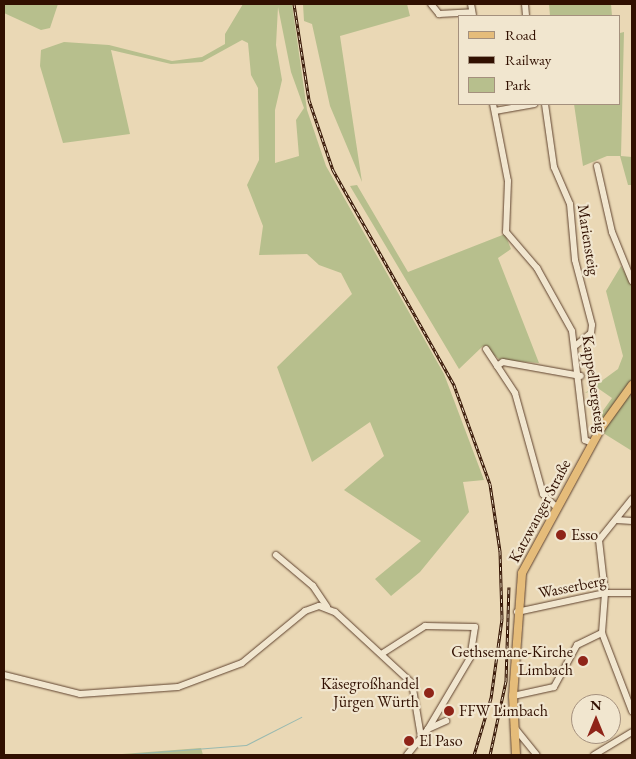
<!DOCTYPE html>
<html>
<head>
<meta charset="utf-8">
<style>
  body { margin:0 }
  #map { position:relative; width:636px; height:759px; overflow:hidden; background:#ead8b5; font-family:"EB Garamond",serif }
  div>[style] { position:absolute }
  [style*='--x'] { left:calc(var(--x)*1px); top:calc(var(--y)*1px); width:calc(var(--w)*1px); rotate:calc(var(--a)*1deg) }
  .green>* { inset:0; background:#b7bf8d }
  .stream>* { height:1px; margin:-0.5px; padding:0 0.5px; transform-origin:0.5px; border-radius:0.5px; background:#98b9b0 }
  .roads { filter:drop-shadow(0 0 1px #5f422e) drop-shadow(0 0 1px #5f422e) }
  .minor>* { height:6px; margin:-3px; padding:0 3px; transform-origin:3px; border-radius:3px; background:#f1e6cf }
  .major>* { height:8px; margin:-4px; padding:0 4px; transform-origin:4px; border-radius:4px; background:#e5bc7a }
  .rail>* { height:3px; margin-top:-1.5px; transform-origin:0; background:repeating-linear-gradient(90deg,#f1e6cf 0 4px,#311001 0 8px); box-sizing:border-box; border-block:1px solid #311001 }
  .dots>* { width:14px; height:14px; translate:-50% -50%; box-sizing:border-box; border:2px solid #f1e6cf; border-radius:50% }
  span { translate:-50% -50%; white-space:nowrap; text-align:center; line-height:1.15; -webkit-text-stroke:4.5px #f1e6cf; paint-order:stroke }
  .street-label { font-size:16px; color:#311001 }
  .poi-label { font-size:16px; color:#311001 }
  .left { translate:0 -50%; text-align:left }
  .right { translate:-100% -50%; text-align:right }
  .frame { position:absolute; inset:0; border:5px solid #311001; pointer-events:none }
  .legend { position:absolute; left:458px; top:15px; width:162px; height:90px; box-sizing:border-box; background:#f1e6cf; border:1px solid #a4907d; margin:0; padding:6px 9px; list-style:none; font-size:15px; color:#311001 }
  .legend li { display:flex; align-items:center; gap:10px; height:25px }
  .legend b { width:25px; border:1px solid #a4907d }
  .north { position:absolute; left:571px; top:694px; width:50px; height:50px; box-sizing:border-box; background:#f1e6cf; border:1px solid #a4907d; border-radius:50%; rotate:0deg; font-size:14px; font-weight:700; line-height:20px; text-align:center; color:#311001 }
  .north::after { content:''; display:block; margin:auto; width:18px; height:22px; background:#8f2418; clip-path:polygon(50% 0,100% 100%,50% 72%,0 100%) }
</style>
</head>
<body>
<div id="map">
  <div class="green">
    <i style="clip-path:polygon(4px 4px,58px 4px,50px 28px,41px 30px,4px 13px)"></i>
    <i style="clip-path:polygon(evenodd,243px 4px,292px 4px,307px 110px,326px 166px,444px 374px,484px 480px,463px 482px,469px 512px,420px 572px,391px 596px,375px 579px,421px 541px,344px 490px,384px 456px,370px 422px,312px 462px,277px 367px,352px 294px,341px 273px,319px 265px,307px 254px,259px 255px,263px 226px,247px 185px,259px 160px,258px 88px,251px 75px,248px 43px,242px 40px,202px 62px,171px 64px,111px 50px,130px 134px,63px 143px,40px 66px,41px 50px,64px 42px,109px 45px,172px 61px,202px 57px,225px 44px,225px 34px,243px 4px,278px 7px,291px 72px,304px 108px,296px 120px,299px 156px,275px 163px,275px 110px,282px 80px,276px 45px,278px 7px)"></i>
    <i style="clip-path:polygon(303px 4px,407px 4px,410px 16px,340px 36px,362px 182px,330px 106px,312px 24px,304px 21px)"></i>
    <i style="clip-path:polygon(549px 4px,611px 4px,612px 16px,550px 16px)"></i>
    <i style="clip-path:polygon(624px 32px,621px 156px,632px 157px,632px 185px,628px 185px,620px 156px,607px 156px,583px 166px,574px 104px,620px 104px,620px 33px)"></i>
    <i style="clip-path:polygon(357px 185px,408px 272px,505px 234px,511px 249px,498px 258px,539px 363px,500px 360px,483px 346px,459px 369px,350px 186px)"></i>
    <i style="clip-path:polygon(621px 266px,632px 285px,632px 451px,592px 426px,612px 398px,599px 389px,585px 393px,618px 369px,623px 356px,606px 291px)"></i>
    <i style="clip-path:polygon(201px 748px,203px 755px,109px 755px)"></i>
  </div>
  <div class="stream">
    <i style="--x:118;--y:755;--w:128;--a:-4.5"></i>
    <i style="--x:246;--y:745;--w:62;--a:-27"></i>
  </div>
  <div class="roads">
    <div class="minor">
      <i style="--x:431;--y:4;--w:13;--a:51"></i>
      <i style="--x:439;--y:14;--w:33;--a:-3"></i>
      <i style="--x:471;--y:4;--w:11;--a:80"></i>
      <i style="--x:525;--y:4;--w:12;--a:85"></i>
      <i style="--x:493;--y:104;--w:78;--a:79"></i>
      <i style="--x:508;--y:181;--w:51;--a:92.2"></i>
      <i style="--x:506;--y:232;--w:48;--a:49.3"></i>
      <i style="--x:537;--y:268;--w:72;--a:60.9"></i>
      <i style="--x:572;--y:331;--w:110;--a:83.2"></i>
      <i style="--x:585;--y:440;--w:8;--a:23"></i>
      <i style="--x:545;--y:104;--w:64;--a:81.9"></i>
      <i style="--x:554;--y:167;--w:40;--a:66.6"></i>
      <i style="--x:570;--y:204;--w:56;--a:84.9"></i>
      <i style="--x:575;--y:260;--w:67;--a:75.3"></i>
      <i style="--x:592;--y:325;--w:8;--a:97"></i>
      <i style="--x:591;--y:333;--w:19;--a:141"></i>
      <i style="--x:495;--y:111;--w:40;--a:-10"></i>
      <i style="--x:597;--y:166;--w:68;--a:77.2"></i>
      <i style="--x:612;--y:232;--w:53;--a:67.8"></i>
      <i style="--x:486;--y:349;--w:53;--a:56.6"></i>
      <i style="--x:515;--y:393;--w:105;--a:74.5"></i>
      <i style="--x:543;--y:494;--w:20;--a:45"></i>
      <i style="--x:497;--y:366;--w:7;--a:-34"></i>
      <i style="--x:503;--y:362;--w:79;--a:10.2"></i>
      <i style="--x:632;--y:499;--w:53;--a:128.8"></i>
      <i style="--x:599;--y:540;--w:53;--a:83.5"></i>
      <i style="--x:605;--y:593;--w:40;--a:94.3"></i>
      <i style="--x:602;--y:633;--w:84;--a:69"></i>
      <i style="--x:617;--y:520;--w:15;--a:4"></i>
      <i style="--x:276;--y:555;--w:48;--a:40"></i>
      <i style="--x:313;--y:586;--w:25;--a:56"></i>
      <i style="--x:517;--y:612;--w:90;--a:-12.2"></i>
      <i style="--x:605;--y:593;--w:27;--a:0"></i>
      <i style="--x:383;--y:653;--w:50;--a:-32.7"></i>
      <i style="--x:425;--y:626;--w:50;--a:1.1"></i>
      <i style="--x:475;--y:627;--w:31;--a:99"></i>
      <i style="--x:470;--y:658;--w:82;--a:120.6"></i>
      <i style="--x:4;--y:675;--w:78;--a:14"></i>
      <i style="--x:80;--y:694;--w:98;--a:-4.1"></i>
      <i style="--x:178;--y:687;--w:68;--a:-20.6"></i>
      <i style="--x:242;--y:663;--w:82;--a:-39.5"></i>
      <i style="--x:305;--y:611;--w:15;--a:-20"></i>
      <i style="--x:319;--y:606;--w:17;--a:21"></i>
      <i style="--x:335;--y:612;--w:105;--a:42.7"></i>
      <i style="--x:412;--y:683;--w:55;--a:80.5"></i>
      <i style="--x:513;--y:696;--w:42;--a:-12.4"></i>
      <i style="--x:554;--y:687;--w:48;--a:-61.3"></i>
      <i style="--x:577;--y:645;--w:28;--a:-26"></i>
      <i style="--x:514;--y:727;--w:36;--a:51"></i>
      <i style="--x:407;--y:755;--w:33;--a:-51"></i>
      <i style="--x:428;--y:729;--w:20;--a:-24"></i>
      <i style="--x:594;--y:755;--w:44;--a:-31.2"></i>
    </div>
    <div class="major">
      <i style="--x:516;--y:755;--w:59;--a:-92.9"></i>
      <i style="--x:513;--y:696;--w:123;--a:-85.8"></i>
      <i style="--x:522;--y:573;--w:165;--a:-61.4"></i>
      <i style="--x:601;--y:428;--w:53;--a:-54.2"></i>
    </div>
  </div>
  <div class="rail">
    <i style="--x:294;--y:4;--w:97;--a:81.1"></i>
    <i style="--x:309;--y:100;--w:74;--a:71.1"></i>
    <i style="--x:333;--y:170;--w:247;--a:60.6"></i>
    <i style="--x:454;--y:385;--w:105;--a:70"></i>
    <i style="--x:490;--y:484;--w:68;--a:81.5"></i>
    <i style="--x:500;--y:551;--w:68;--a:88.3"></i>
    <i style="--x:502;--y:619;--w:80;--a:97.9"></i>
    <i style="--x:491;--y:698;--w:59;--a:106.6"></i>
    <i style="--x:490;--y:755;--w:76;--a:-77.8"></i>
    <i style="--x:506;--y:681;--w:94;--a:-88.2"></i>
  </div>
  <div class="dots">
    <i style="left:561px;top:535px;background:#8f2418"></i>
    <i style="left:583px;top:661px;background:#8f2418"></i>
    <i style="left:429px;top:693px;background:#8f2418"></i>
    <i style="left:449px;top:711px;background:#8f2418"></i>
    <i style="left:409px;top:741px;background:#8f2418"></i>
  </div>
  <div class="street-label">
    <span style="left:588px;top:240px;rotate:81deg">Mariensteig</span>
    <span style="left:594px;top:384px;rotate:82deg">Kappelbergsteig</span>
    <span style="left:540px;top:511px;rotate:-62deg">Katzwanger Straße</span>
    <span style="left:572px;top:587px;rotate:-11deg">Wasserberg</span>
  </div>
  <div class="poi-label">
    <span class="left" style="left:571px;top:535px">Esso</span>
    <span class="right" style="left:573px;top:661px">Gethsemane-Kirche<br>Limbach</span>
    <span class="right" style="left:419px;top:693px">Käsegroßhandel<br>Jürgen Würth</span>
    <span class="left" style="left:459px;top:711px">FFW Limbach</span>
    <span class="left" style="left:419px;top:741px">El Paso</span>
  </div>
  <div class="frame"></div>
  <ul class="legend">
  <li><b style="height:6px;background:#e5bc7a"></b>Road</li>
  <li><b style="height:6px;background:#311001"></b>Railway</li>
  <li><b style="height:14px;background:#b7bf8d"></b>Park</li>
  </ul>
  <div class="north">N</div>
</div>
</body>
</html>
